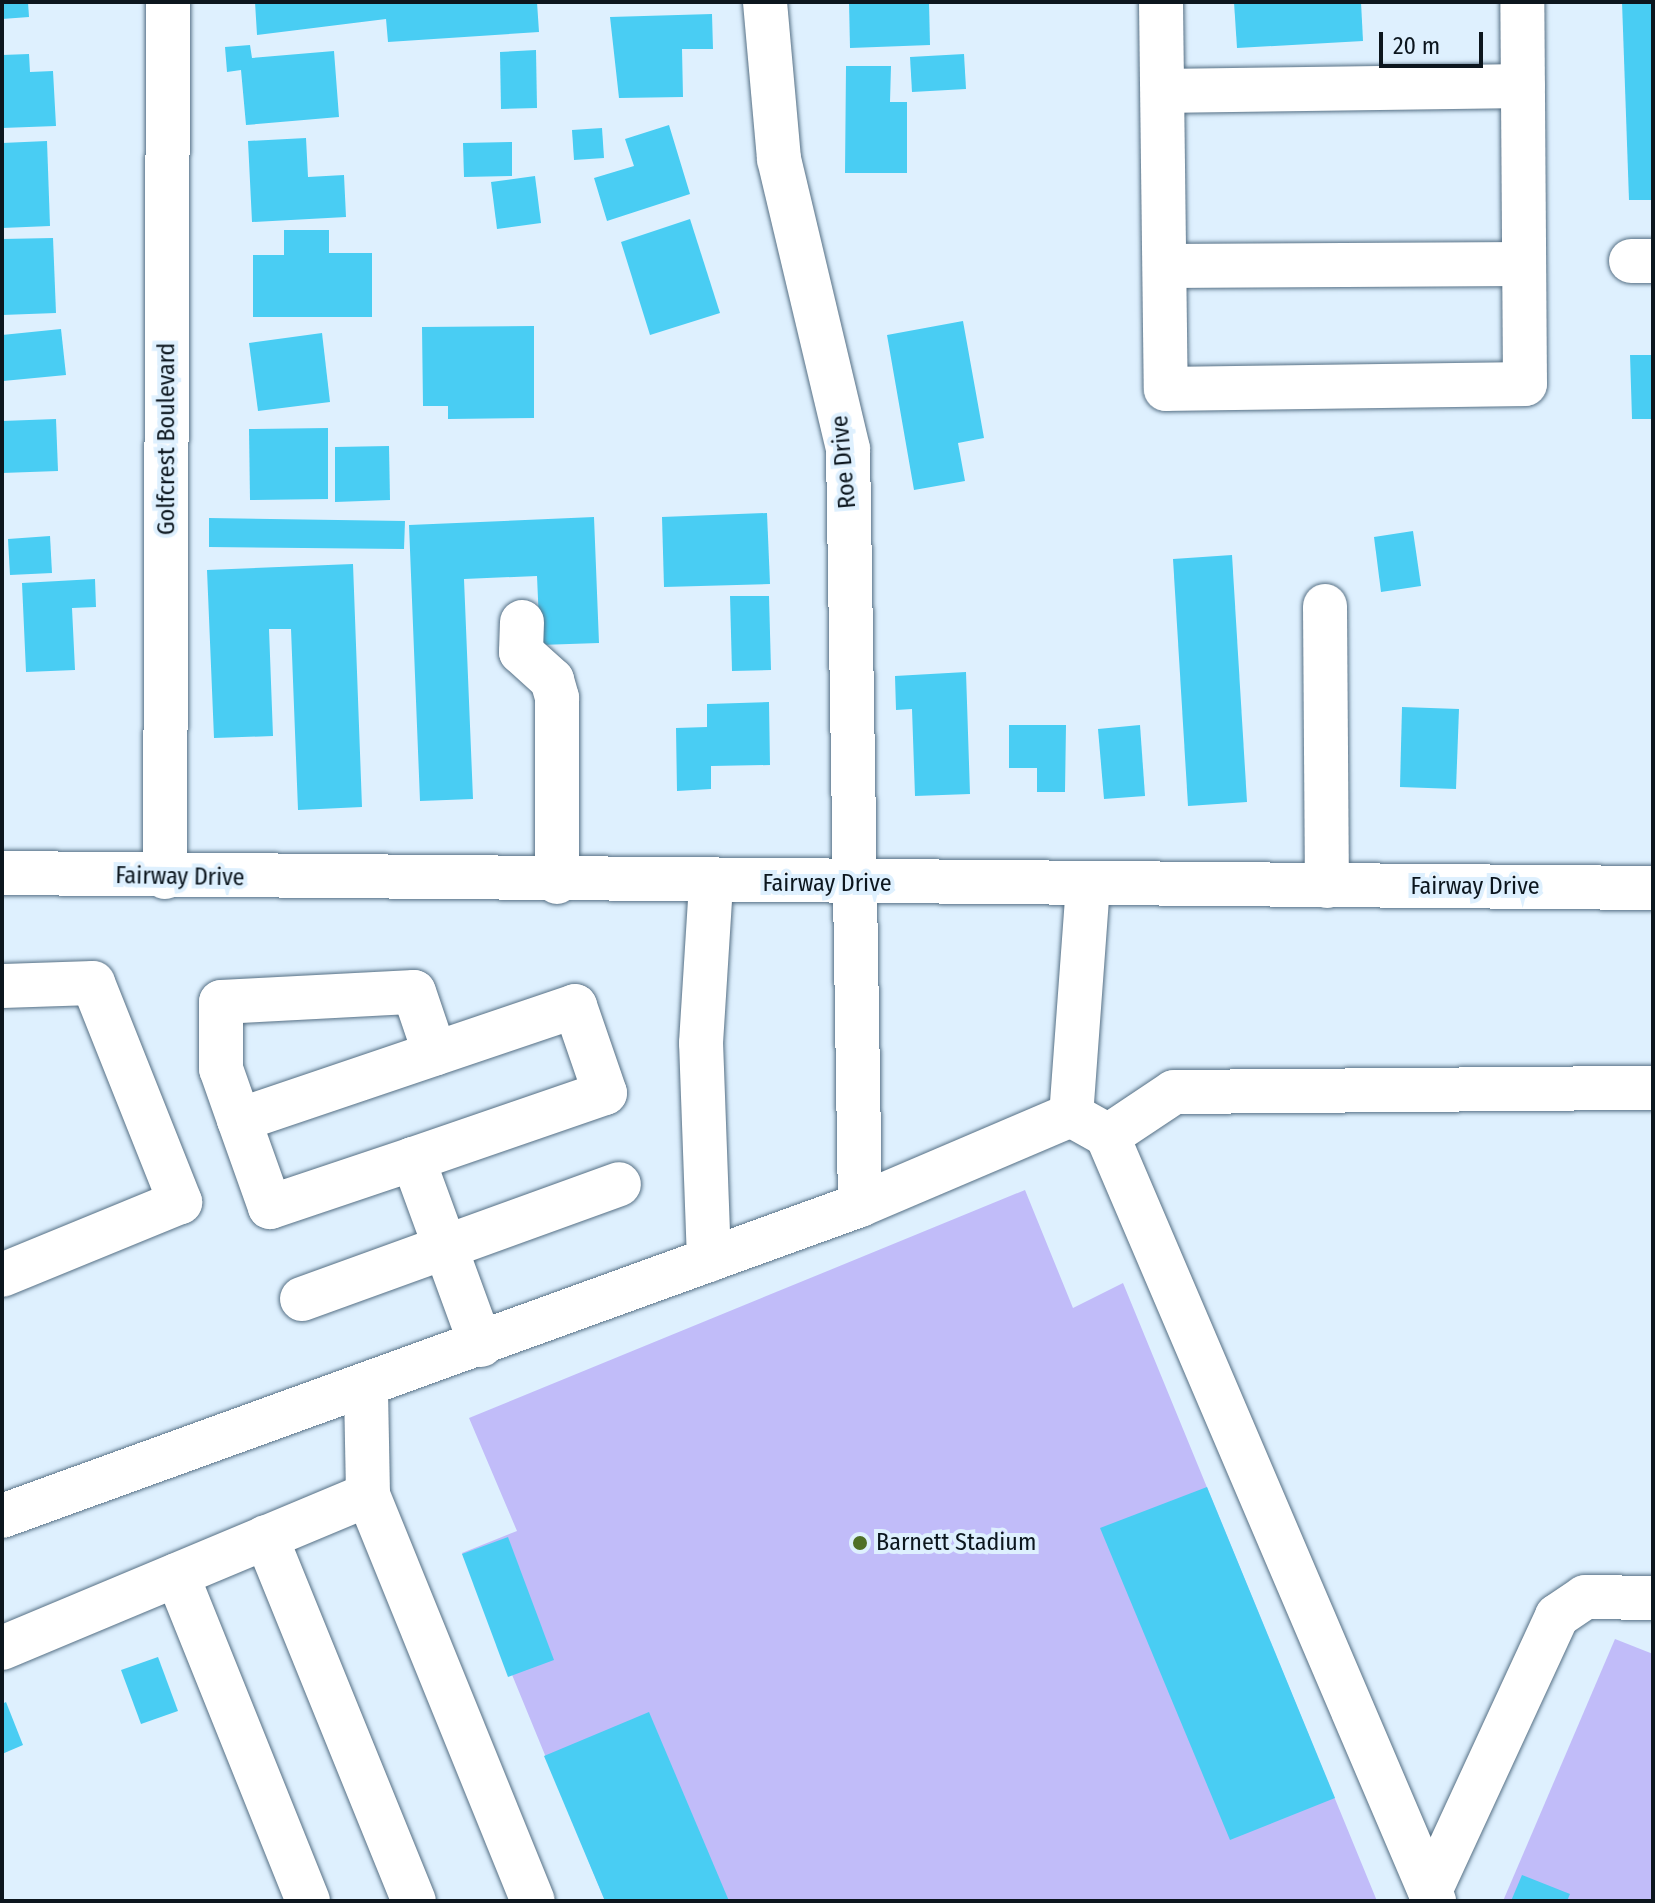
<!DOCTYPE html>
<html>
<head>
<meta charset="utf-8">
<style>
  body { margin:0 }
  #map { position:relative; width:1655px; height:1903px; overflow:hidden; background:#def0fe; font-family:"Fira Sans Condensed",sans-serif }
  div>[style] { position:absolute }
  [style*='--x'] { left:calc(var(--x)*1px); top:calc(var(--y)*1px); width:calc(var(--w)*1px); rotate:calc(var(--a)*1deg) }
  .green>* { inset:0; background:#c1bcf9 }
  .building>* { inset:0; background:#49cdf3 }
  .roads { filter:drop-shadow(0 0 2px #567085) drop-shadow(0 0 2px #567085) }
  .minor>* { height:44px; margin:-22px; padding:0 22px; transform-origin:22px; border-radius:22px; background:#fff }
  .dots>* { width:22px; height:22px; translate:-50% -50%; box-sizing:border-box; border:4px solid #def0fe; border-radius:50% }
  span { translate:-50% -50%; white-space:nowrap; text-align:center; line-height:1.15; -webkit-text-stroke:8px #def0fe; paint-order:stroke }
  .street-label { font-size:24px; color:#0c161e }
  .poi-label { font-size:24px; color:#0c161e }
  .left { translate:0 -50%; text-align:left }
  .frame { position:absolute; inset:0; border:4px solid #0c161e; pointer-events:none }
  .scale { position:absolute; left:1379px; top:32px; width:104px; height:36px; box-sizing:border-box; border:4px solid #0c161e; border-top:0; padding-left:10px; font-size:24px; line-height:28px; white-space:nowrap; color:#0c161e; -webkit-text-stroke:6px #def0fe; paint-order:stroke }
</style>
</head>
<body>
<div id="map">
  <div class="green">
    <i style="clip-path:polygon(1025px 1190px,1073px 1308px,1123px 1283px,1377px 1901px,605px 1901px,462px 1553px,517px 1531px,469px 1418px)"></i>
    <i style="clip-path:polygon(1615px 1639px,1653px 1654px,1653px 1901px,1503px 1901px)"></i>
  </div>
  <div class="building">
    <i style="clip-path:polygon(2px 2px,28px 2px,29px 17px,2px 19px)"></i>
    <i style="clip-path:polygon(255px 2px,537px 2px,539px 32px,388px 42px,386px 19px,257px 35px)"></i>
    <i style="clip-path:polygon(849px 2px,929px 2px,930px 45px,850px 48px)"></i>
    <i style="clip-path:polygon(1234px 2px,1361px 2px,1363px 41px,1237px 48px)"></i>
    <i style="clip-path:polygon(1622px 2px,1653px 2px,1653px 200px,1629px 200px)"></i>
    <i style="clip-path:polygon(712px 14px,713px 49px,682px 49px,683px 97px,619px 98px,610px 17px)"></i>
    <i style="clip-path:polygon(250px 45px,252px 58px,334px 51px,339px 117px,246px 125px,241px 70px,227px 72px,225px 47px)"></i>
    <i style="clip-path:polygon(536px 50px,537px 108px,501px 109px,500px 52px)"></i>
    <i style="clip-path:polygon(29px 54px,30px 72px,53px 71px,56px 126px,2px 128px,2px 55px)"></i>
    <i style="clip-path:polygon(964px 54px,966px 89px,912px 92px,910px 57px)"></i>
    <i style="clip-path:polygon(846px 66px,891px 66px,890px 102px,907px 102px,907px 173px,845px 173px)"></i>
    <i style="clip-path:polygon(669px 125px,690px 194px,607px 221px,594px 178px,634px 166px,625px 139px)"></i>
    <i style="clip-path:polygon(602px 128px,604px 158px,574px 160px,572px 130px)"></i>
    <i style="clip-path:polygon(306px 138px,308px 177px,344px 175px,346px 217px,252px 222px,248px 141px)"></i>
    <i style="clip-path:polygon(47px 141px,50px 226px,2px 228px,2px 143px)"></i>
    <i style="clip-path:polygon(512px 142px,512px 176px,464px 177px,463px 143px)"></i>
    <i style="clip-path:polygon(535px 176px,541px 223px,497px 229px,491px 182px)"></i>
    <i style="clip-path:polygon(690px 219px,720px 313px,650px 335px,621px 242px)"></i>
    <i style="clip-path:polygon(284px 230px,329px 230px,329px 253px,372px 253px,372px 317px,253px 317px,253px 255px,284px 255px)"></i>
    <i style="clip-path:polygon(53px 238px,56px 313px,2px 315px,2px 239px)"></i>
    <i style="clip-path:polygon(963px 321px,984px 438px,958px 443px,965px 481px,914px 490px,887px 335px)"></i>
    <i style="clip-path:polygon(534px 326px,534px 418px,448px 419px,448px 406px,423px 406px,422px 327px)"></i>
    <i style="clip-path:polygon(61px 329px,66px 375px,3px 381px,2px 335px)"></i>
    <i style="clip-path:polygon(322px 333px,330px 402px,258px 411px,249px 343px)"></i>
    <i style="clip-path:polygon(1630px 355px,1653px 355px,1653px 419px,1632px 419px)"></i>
    <i style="clip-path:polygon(56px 419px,58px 471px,2px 473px,2px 421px)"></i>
    <i style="clip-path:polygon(328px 428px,328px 499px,250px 500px,249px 429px)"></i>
    <i style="clip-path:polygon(389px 446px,390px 500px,335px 502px,335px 447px)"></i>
    <i style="clip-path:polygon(767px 513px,770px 584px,664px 587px,662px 517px)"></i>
    <i style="clip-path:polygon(594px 517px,599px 643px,540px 645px,537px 576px,464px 579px,473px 799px,420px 801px,409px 525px)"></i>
    <i style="clip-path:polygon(209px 518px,405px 521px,404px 549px,209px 547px)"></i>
    <i style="clip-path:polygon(1413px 531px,1421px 586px,1381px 592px,1374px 537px)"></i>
    <i style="clip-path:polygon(50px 536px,52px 573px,10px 575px,8px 539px)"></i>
    <i style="clip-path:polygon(1232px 555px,1247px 802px,1188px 806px,1173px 559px)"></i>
    <i style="clip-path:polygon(353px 564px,362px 807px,298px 810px,291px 629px,269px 629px,273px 736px,214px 738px,207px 570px)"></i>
    <i style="clip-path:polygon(95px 579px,96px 607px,72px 608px,75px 670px,26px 672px,22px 583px)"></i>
    <i style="clip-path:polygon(730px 596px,769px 596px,771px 670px,732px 671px)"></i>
    <i style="clip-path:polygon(966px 672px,970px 794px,915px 796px,912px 709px,896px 710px,895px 676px)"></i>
    <i style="clip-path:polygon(769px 702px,770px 765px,711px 766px,711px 789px,677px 791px,676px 728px,707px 727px,707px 704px)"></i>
    <i style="clip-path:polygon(1402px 707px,1459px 709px,1456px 789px,1400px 787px)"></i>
    <i style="clip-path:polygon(1009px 725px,1066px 725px,1065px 792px,1037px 792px,1037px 768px,1009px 768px)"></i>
    <i style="clip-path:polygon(1140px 725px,1145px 796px,1104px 799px,1098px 729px)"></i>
    <i style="clip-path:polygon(1207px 1487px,1335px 1798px,1230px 1840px,1100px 1528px)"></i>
    <i style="clip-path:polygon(508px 1537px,554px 1660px,508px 1677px,462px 1554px)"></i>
    <i style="clip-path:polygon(158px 1657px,178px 1711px,141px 1724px,121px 1670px)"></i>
    <i style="clip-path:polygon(6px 1702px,23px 1745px,2px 1754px,2px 1704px)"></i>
    <i style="clip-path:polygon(649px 1712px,729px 1901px,605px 1901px,544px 1756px)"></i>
    <i style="clip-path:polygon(1522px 1875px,1570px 1894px,1567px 1901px,1511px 1901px)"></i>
  </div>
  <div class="roads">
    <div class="minor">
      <i style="--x:765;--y:2;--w:158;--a:84.9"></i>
      <i style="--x:779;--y:159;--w:298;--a:76.6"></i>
      <i style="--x:848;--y:449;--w:756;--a:89.09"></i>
      <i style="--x:1161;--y:2;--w:387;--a:89.3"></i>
      <i style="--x:1166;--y:389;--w:359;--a:-0.8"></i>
      <i style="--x:1525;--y:384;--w:382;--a:-90.4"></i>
      <i style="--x:1163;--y:91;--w:360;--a:-0.8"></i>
      <i style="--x:1631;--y:261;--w:22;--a:0"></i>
      <i style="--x:1165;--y:266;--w:359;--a:-0.3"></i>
      <i style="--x:1325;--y:606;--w:280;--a:89.6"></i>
      <i style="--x:522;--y:622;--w:30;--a:92"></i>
      <i style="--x:521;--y:652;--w:42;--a:42.1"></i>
      <i style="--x:552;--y:680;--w:19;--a:74"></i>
      <i style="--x:557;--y:698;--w:184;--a:90"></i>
      <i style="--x:2;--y:873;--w:1651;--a:0.52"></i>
      <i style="--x:165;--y:877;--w:875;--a:-89.8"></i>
      <i style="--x:1088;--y:885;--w:231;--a:94.2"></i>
      <i style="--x:1071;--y:1115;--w:41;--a:29.1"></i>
      <i style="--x:1107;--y:1135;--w:833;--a:66.88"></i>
      <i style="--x:2;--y:986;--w:91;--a:-1.9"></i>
      <i style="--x:93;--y:983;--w:236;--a:68.3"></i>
      <i style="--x:180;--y:1202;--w:192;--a:157.7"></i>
      <i style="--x:239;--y:1120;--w:54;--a:-109.4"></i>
      <i style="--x:221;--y:1069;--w:67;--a:-90"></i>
      <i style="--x:221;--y:1002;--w:193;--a:-3"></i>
      <i style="--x:414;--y:992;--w:65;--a:71.3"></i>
      <i style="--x:1108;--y:1136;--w:79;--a:-33.7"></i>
      <i style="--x:1174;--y:1092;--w:479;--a:-0.5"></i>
      <i style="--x:413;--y:1159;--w:151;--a:161.4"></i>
      <i style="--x:270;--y:1207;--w:92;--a:-109.6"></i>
      <i style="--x:239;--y:1120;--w:355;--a:-18.7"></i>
      <i style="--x:575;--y:1006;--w:92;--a:71"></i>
      <i style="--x:605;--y:1093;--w:203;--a:161"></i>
      <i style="--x:413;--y:1159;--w:198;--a:69.9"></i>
      <i style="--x:709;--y:1260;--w:217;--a:-92.1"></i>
      <i style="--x:701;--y:1043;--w:159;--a:-86.4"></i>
      <i style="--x:302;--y:1299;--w:337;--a:-19.9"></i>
      <i style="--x:366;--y:1390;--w:105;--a:88.9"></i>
      <i style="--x:368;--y:1495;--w:438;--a:67.9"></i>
      <i style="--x:2;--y:1516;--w:913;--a:-19.92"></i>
      <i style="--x:860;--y:1205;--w:229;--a:-23.1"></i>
      <i style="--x:266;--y:1537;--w:393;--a:67.9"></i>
      <i style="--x:177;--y:1575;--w:351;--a:68.1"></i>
      <i style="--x:2;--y:1648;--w:397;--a:-22.7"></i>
      <i style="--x:1430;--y:1891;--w:303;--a:-65.2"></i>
      <i style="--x:1557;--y:1616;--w:34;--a:-34"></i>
      <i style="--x:1585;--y:1597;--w:68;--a:0.8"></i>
    </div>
  </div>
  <div class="dots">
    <i style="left:860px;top:1543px;background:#4f7027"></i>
  </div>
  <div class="street-label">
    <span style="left:167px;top:439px;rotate:-90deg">Golfcrest Boulevard</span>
    <span style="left:844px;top:462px;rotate:-95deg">Roe Drive</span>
    <span style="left:180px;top:877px;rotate:1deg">Fairway Drive</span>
    <span style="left:827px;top:884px">Fairway Drive</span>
    <span style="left:1475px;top:887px">Fairway Drive</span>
  </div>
  <div class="poi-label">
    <span class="left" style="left:876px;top:1543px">Barnett Stadium</span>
  </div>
  <div class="frame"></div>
  <div class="scale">20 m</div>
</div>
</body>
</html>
